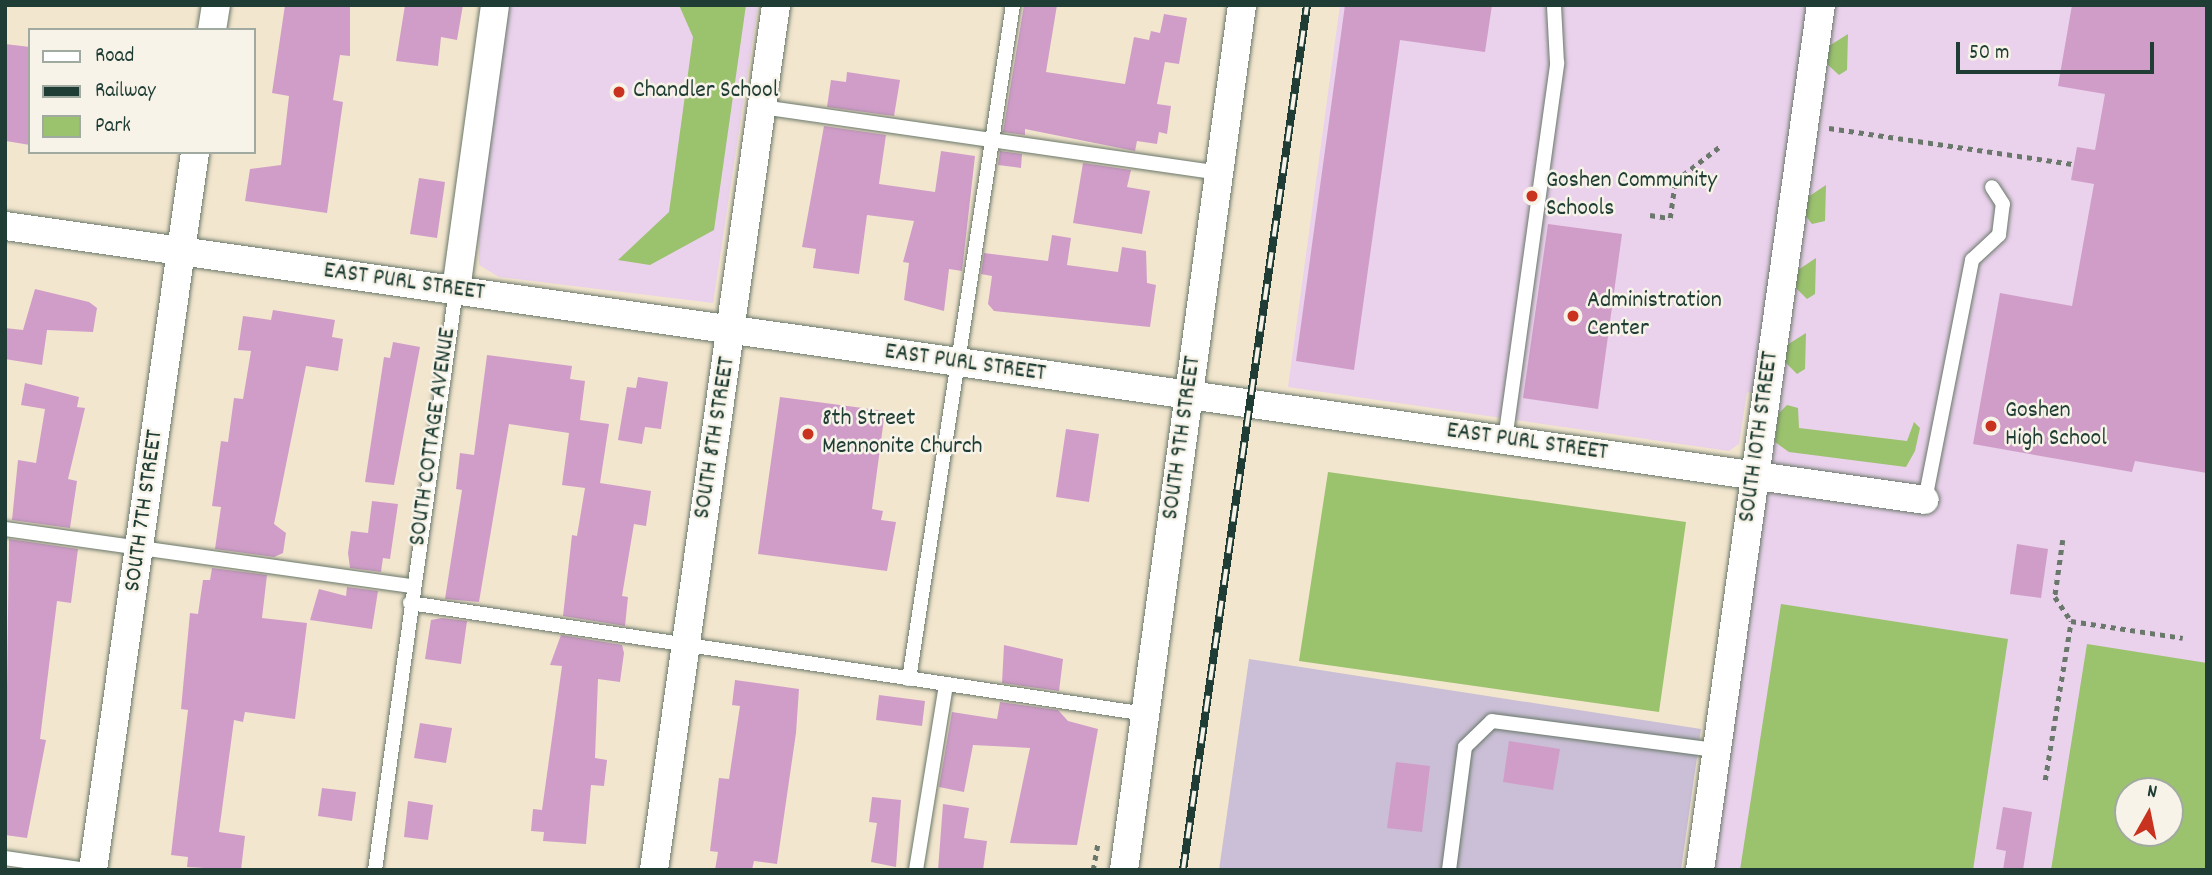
<!DOCTYPE html>
<html>
<head>
<meta charset="utf-8">
<style>
  body { margin:0 }
  #map { position:relative; width:2212px; height:875px; overflow:hidden; background:#f3e6ce; font-family:Dekko,sans-serif }
  div>[style] { position:absolute }
  [style*='--x'] { left:calc(var(--x)*1px); top:calc(var(--y)*1px); width:calc(var(--w)*1px); rotate:calc(var(--a)*1deg) }
  .built>* { inset:0; background:#ead1ec }
  .industrial>* { inset:0; background:#cabfd6 }
  .green>* { inset:0; background:#9bc26d }
  .building>* { inset:0; background:#d09dc9 }
  .path>* { height:4.5px; margin-top:-2.25px; transform-origin:0; background:repeating-linear-gradient(90deg,#69786a 0 5px,transparent 0 10px) }
  .roads { filter:drop-shadow(0 0 2px #69786a) drop-shadow(0 0 2px #69786a) }
  .service>* { height:14px; margin:-7px; padding:0 7px; transform-origin:7px; border-radius:7px; background:#fff }
  .minor>* { height:28px; margin:-14px; padding:0 14px; transform-origin:14px; border-radius:14px; background:#fff }
  .rail>* { height:8px; margin-top:-4px; transform-origin:0; background:repeating-linear-gradient(90deg,#f7f3e8 0 16px,#1f3d34 0 32px); box-sizing:border-box; border-block:2px solid #1f3d34 }
  .dots>* { width:19px; height:19px; translate:-50% -50%; box-sizing:border-box; border:4px solid #f7f3e8; border-radius:50% }
  span { translate:-50% -50%; white-space:nowrap; text-align:center; line-height:1.15; -webkit-text-stroke:5px #f7f3e8; paint-order:stroke }
  .poi-label { font-size:24px; color:#1f3d34 }
  .left { translate:0 -50%; text-align:left }
  .street-label { font-size:24px; color:#1f3d34 }
  .frame { position:absolute; inset:0; border:7px solid #1f3d34; pointer-events:none }
  .legend { position:absolute; left:28px; top:28px; width:228px; height:126px; box-sizing:border-box; background:#f7f3e8; border:2px solid #a1aaa0; margin:0; padding:9px 12px; list-style:none; font-size:21px; color:#1f3d34 }
  .legend li { display:flex; align-items:center; gap:14px; height:35px }
  .legend b { width:35px; border:2px solid #a1aaa0 }
  .north { position:absolute; left:2114px; top:777px; width:70px; height:70px; box-sizing:border-box; background:#f7f3e8; border:2px solid #a1aaa0; border-radius:50%; rotate:9deg; font-size:19px; font-weight:700; line-height:28px; text-align:center; color:#1f3d34 }
  .north::after { content:''; display:block; margin:auto; width:24px; height:32px; background:#c8321e; clip-path:polygon(50% 0,100% 100%,50% 72%,0 100%) }
  .scale { position:absolute; left:1956px; top:42px; width:198px; height:32px; box-sizing:border-box; border:4px solid #1f3d34; border-top:0; padding-left:9px; font-size:21px; line-height:24px; white-space:nowrap; color:#1f3d34; -webkit-text-stroke:5px #f7f3e8; paint-order:stroke }
</style>
</head>
<body>
<div id="map">
  <div class="built">
    <i style="clip-path:polygon(506px 5px,758px 5px,713px 303px,499px 277px,479px 265px,478px 205px)"></i>
    <i style="clip-path:polygon(evenodd,1340px 5px,2207px 5px,2207px 870px,1714px 870px,1778px 397px,1747px 392px,1739px 444px,1729px 451px,1288px 387px,1340px 5px,2128px 791px,2170px 791px,2170px 833px,2128px 833px,2128px 791px)"></i>
  </div>
  <div class="industrial">
    <i style="clip-path:polygon(1249px 659px,1701px 729px,1681px 870px,1219px 870px)"></i>
  </div>
  <div class="green">
    <i style="clip-path:polygon(679px 5px,746px 5px,714px 230px,650px 265px,618px 260px,669px 212px,693px 37px)"></i>
    <i style="clip-path:polygon(1848px 34px,1847px 70px,1839px 75px,1827px 64px,1829px 46px)"></i>
    <i style="clip-path:polygon(1826px 185px,1825px 221px,1812px 224px,1805px 215px,1808px 197px)"></i>
    <i style="clip-path:polygon(1816px 258px,1815px 294px,1807px 299px,1795px 287px,1798px 270px)"></i>
    <i style="clip-path:polygon(1806px 333px,1805px 369px,1797px 374px,1785px 362px,1787px 345px)"></i>
    <i style="clip-path:polygon(1787px 405px,1798px 408px,1799px 428px,1907px 441px,1914px 422px,1920px 428px,1915px 451px,1906px 467px,1789px 452px,1775px 442px,1778px 414px)"></i>
    <i style="clip-path:polygon(1328px 472px,1686px 522px,1659px 712px,1299px 661px)"></i>
    <i style="clip-path:polygon(1781px 604px,2008px 639px,1973px 870px,1740px 870px)"></i>
    <i style="clip-path:polygon(evenodd,2087px 644px,2207px 663px,2207px 870px,2051px 870px,2087px 644px,2128px 791px,2170px 791px,2170px 833px,2128px 833px,2128px 791px)"></i>
  </div>
  <div class="building">
    <i style="clip-path:polygon(285px 5px,350px 5px,350px 56px,340px 55px,333px 100px,343px 102px,327px 213px,245px 201px,250px 169px,281px 165px,289px 96px,272px 93px)"></i>
    <i style="clip-path:polygon(405px 5px,463px 5px,457px 40px,441px 37px,438px 66px,396px 61px)"></i>
    <i style="clip-path:polygon(1024px 5px,1057px 5px,1046px 72px,1125px 84px,1134px 37px,1149px 40px,1151px 31px,1160px 33px,1164px 14px,1187px 18px,1179px 64px,1165px 62px,1157px 104px,1171px 106px,1167px 134px,1159px 132px,1157px 144px,1137px 141px,1135px 151px,1025px 129px,1025px 135px,1003px 132px)"></i>
    <i style="clip-path:polygon(1345px 5px,1492px 5px,1485px 52px,1400px 40px,1354px 370px,1296px 361px)"></i>
    <i style="clip-path:polygon(2072px 5px,2207px 5px,2207px 473px,2135px 461px,2132px 472px,1973px 444px,2000px 293px,2072px 306px,2094px 184px,2071px 180px,2077px 147px,2095px 150px,2105px 94px,2058px 86px)"></i>
    <i style="clip-path:polygon(5px 44px,30px 47px,30px 145px,6px 141px)"></i>
    <i style="clip-path:polygon(847px 72px,900px 80px,894px 116px,827px 107px,831px 80px,846px 82px)"></i>
    <i style="clip-path:polygon(824px 126px,886px 135px,879px 184px,935px 192px,941px 151px,975px 156px,962px 271px,949px 269px,944px 311px,904px 300px,909px 263px,903px 262px,914px 221px,867px 215px,859px 274px,813px 268px,816px 249px,802px 247px)"></i>
    <i style="clip-path:polygon(1000px 151px,1022px 154px,1021px 168px,998px 165px)"></i>
    <i style="clip-path:polygon(1083px 163px,1131px 170px,1127px 187px,1150px 191px,1142px 234px,1073px 223px)"></i>
    <i style="clip-path:polygon(419px 178px,445px 182px,437px 238px,410px 234px)"></i>
    <i style="clip-path:polygon(1548px 224px,1622px 234px,1598px 409px,1523px 398px)"></i>
    <i style="clip-path:polygon(1052px 235px,1071px 238px,1067px 265px,1118px 272px,1122px 247px,1146px 251px,1147px 283px,1156px 285px,1150px 327px,994px 311px,988px 304px,992px 276px,981px 274px,984px 253px,1048px 261px)"></i>
    <i style="clip-path:polygon(35px 289px,89px 302px,97px 308px,93px 332px,47px 330px,42px 365px,5px 359px,5px 328px,23px 330px)"></i>
    <i style="clip-path:polygon(273px 310px,335px 320px,332px 337px,343px 339px,338px 371px,306px 366px,274px 524px,286px 533px,283px 553px,274px 557px,215px 549px,221px 507px,212px 506px,221px 441px,228px 442px,234px 398px,243px 399px,251px 351px,238px 350px,243px 316px,271px 320px)"></i>
    <i style="clip-path:polygon(393px 342px,420px 347px,394px 485px,365px 482px,384px 357px,390px 358px)"></i>
    <i style="clip-path:polygon(487px 355px,572px 366px,570px 379px,585px 381px,580px 420px,609px 424px,600px 483px,651px 491px,646px 526px,634px 524px,622px 596px,628px 597px,625px 626px,563px 616px,572px 535px,577px 536px,585px 488px,562px 485px,569px 433px,509px 424px,479px 602px,445px 599px,462px 490px,456px 489px,460px 453px,474px 455px)"></i>
    <i style="clip-path:polygon(638px 377px,668px 382px,661px 429px,645px 427px,642px 444px,618px 440px,627px 387px,636px 388px)"></i>
    <i style="clip-path:polygon(25px 383px,79px 397px,77px 407px,85px 408px,68px 479px,77px 481px,70px 528px,12px 520px,18px 460px,36px 463px,45px 409px,21px 405px)"></i>
    <i style="clip-path:polygon(780px 397px,885px 411px,872px 509px,883px 511px,881px 520px,896px 522px,887px 571px,758px 554px)"></i>
    <i style="clip-path:polygon(1066px 429px,1099px 434px,1089px 502px,1056px 497px)"></i>
    <i style="clip-path:polygon(372px 501px,398px 504px,390px 559px,383px 558px,381px 572px,350px 568px,348px 553px,351px 531px,368px 533px)"></i>
    <i style="clip-path:polygon(9px 539px,78px 549px,71px 603px,57px 601px,40px 739px,46px 740px,27px 838px,5px 835px)"></i>
    <i style="clip-path:polygon(2017px 544px,2048px 549px,2041px 598px,2010px 594px)"></i>
    <i style="clip-path:polygon(212px 568px,267px 575px,262px 618px,307px 623px,295px 719px,245px 712px,243px 722px,234px 720px,219px 832px,245px 836px,241px 870px,187px 867px,188px 857px,171px 855px,188px 710px,181px 709px,190px 613px,198px 614px,203px 580px,210px 580px)"></i>
    <i style="clip-path:polygon(347px 587px,378px 591px,372px 629px,310px 620px,319px 589px,346px 596px)"></i>
    <i style="clip-path:polygon(442px 618px,467px 621px,461px 664px,425px 659px,431px 620px)"></i>
    <i style="clip-path:polygon(561px 635px,622px 645px,624px 653px,620px 682px,598px 679px,595px 758px,607px 760px,604px 786px,591px 785px,586px 844px,543px 841px,544px 832px,531px 831px,533px 809px,542px 810px,562px 666px,550px 665px)"></i>
    <i style="clip-path:polygon(1004px 645px,1063px 659px,1059px 691px,1002px 683px)"></i>
    <i style="clip-path:polygon(735px 680px,799px 689px,796px 733px,777px 864px,754px 861px,752px 870px,715px 870px,718px 852px,710px 851px,719px 778px,729px 779px,740px 706px,732px 705px)"></i>
    <i style="clip-path:polygon(879px 695px,925px 701px,922px 726px,876px 720px)"></i>
    <i style="clip-path:polygon(1000px 702px,1058px 710px,1068px 721px,1098px 729px,1077px 845px,1010px 843px,1030px 748px,973px 745px,964px 792px,939px 787px,952px 712px,997px 719px)"></i>
    <i style="clip-path:polygon(420px 723px,452px 728px,446px 763px,414px 758px)"></i>
    <i style="clip-path:polygon(1509px 741px,1560px 749px,1553px 790px,1503px 782px)"></i>
    <i style="clip-path:polygon(1396px 762px,1430px 766px,1422px 832px,1387px 828px)"></i>
    <i style="clip-path:polygon(322px 788px,356px 792px,352px 821px,318px 816px)"></i>
    <i style="clip-path:polygon(872px 797px,901px 800px,896px 867px,871px 862px,877px 823px,869px 822px)"></i>
    <i style="clip-path:polygon(408px 801px,433px 805px,428px 840px,404px 837px)"></i>
    <i style="clip-path:polygon(943px 804px,969px 808px,964px 838px,987px 841px,983px 870px,938px 870px)"></i>
    <i style="clip-path:polygon(2003px 807px,2032px 812px,2023px 870px,2003px 870px,2006px 851px,1996px 849px)"></i>
  </div>
  <div class="path">
    <i style="--x:1829;--y:128;--w:248;--a:8.4"></i>
    <i style="--x:1650;--y:215;--w:20;--a:9"></i>
    <i style="--x:1670;--y:218;--w:37;--a:-82"></i>
    <i style="--x:1675;--y:181;--w:59;--a:-37.5"></i>
    <i style="--x:2063;--y:540;--w:58;--a:98"></i>
    <i style="--x:2055;--y:597;--w:29;--a:56"></i>
    <i style="--x:2045;--y:780;--w:161;--a:-80.7"></i>
    <i style="--x:2071;--y:621;--w:113;--a:8.6"></i>
    <i style="--x:1093;--y:870;--w:27;--a:-80"></i>
  </div>
  <div class="roads">
    <div class="service">
      <i style="--x:762;--y:107;--w:463;--a:8.2"></i>
      <i style="--x:1505;--y:440;--w:381;--a:-82.1"></i>
      <i style="--x:1557;--y:63;--w:58;--a:-93"></i>
      <i style="--x:1925;--y:500;--w:245;--a:-78.9"></i>
      <i style="--x:1972;--y:260;--w:37;--a:-43"></i>
      <i style="--x:1999;--y:235;--w:31;--a:-83"></i>
      <i style="--x:2003;--y:204;--w:20;--a:-123"></i>
      <i style="--x:5;--y:529;--w:411;--a:8"></i>
      <i style="--x:410;--y:603;--w:744;--a:8.58"></i>
      <i style="--x:909;--y:679;--w:682;--a:-81.23"></i>
      <i style="--x:5;--y:858;--w:82;--a:8.4"></i>
      <i style="--x:375;--y:870;--w:586;--a:-82.05"></i>
      <i style="--x:916;--y:870;--w:188;--a:-80.8"></i>
      <i style="--x:1449;--y:870;--w:124;--a:-82.6"></i>
      <i style="--x:1465;--y:747;--w:37;--a:-44"></i>
      <i style="--x:1492;--y:721;--w:226;--a:7.4"></i>
    </div>
    <div class="minor">
      <i style="--x:212;--y:30;--w:25;--a:-81"></i>
      <i style="--x:5;--y:226;--w:1939;--a:8.12"></i>
      <i style="--x:456;--y:290;--w:288;--a:-82.2"></i>
      <i style="--x:93;--y:870;--w:725;--a:-81.91"></i>
      <i style="--x:654;--y:870;--w:874;--a:-81.97"></i>
      <i style="--x:1124;--y:870;--w:873;--a:-82.23"></i>
      <i style="--x:1700;--y:870;--w:873;--a:-82.04"></i>
    </div>
  </div>
  <div class="rail">
    <i style="--x:1183;--y:870;--w:874;--a:-81.84"></i>
  </div>
  <div class="dots">
    <i style="left:619px;top:92px;background:#c8321e"></i>
    <i style="left:1532px;top:196px;background:#c8321e"></i>
    <i style="left:1573px;top:316px;background:#c8321e"></i>
    <i style="left:1991px;top:426px;background:#c8321e"></i>
    <i style="left:808px;top:434px;background:#c8321e"></i>
  </div>
  <div class="poi-label">
    <span class="left" style="left:633px;top:92px">Chandler School</span>
    <span class="left" style="left:1546px;top:196px">Goshen Community<br>Schools</span>
    <span class="left" style="left:1587px;top:316px">Administration<br>Center</span>
    <span class="left" style="left:2005px;top:426px">Goshen<br>High School</span>
    <span class="left" style="left:822px;top:434px">8th Street<br>Mennonite Church</span>
  </div>
  <div class="street-label">
    <span style="left:404px;top:283px;rotate:8deg">EAST PURL STREET</span>
    <span style="left:965px;top:364px;rotate:8deg">EAST PURL STREET</span>
    <span style="left:434px;top:437px;rotate:-82deg">SOUTH COTTAGE AVENUE</span>
    <span style="left:1760px;top:437px;rotate:-82deg">SOUTH 10TH STREET</span>
    <span style="left:716px;top:438px;rotate:-81deg">SOUTH 8TH STREET</span>
    <span style="left:1183px;top:438px;rotate:-82deg">SOUTH 9TH STREET</span>
    <span style="left:1527px;top:443px;rotate:8deg">EAST PURL STREET</span>
    <span style="left:145px;top:511px;rotate:-82deg">SOUTH 7TH STREET</span>
  </div>
  <div class="frame"></div>
  <ul class="legend">
  <li><b style="height:9px;background:#fff"></b>Road</li>
  <li><b style="height:9px;background:#1f3d34"></b>Railway</li>
  <li><b style="height:19px;background:#9bc26d"></b>Park</li>
  </ul>
  <div class="north">N</div>
  <div class="scale">50 m</div>
</div>
</body>
</html>
